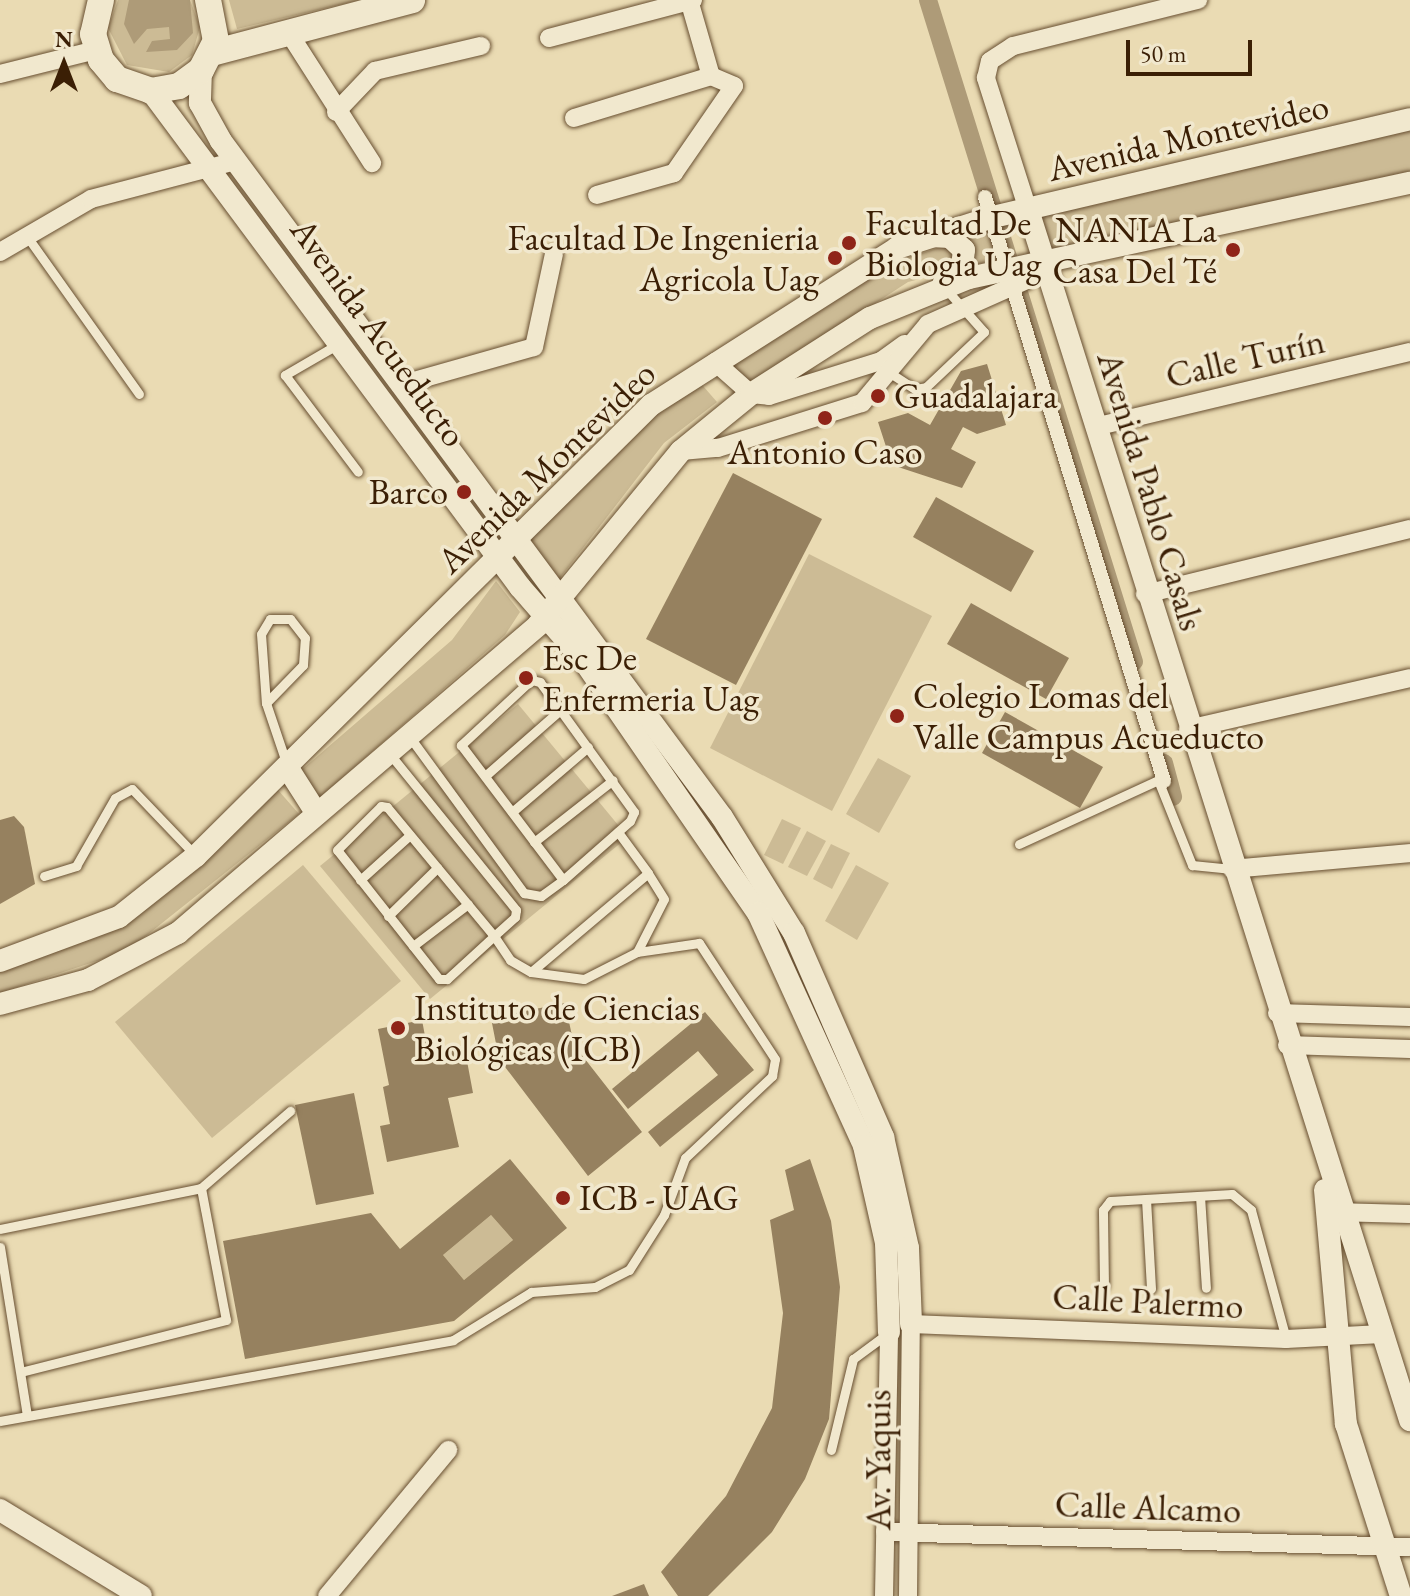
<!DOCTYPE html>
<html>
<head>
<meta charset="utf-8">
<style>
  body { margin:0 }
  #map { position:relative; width:1410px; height:1596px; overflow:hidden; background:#eadbb3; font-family:"EB Garamond",serif }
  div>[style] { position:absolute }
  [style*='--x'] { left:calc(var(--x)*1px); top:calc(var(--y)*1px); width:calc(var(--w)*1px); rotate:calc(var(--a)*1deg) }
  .green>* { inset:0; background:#ccbb95 }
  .water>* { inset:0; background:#ae9b78 }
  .canal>* { height:18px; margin:-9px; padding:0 9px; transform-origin:9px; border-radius:9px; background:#ae9b78 }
  .building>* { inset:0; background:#96815f }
  .roads { filter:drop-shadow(0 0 2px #674e30) drop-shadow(0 0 2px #674e30) }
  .service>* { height:9px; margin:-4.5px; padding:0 4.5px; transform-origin:4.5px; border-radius:4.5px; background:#f1e8ce }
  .pedestrian>* { height:14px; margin:-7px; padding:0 7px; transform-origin:7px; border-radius:7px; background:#f1e8ce }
  .minor>* { height:18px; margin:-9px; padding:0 9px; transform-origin:9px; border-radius:9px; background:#f1e8ce }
  .tertiary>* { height:22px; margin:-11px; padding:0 11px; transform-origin:11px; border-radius:11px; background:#f1e8ce }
  .secondary>* { height:26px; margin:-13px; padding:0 13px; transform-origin:13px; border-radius:13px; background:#f1e8ce }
  .dots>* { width:22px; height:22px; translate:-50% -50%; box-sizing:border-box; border:4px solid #f1e8ce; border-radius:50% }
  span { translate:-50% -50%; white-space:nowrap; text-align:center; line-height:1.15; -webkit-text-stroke:7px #f1e8ce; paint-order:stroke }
  .street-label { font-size:36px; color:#3b1f05 }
  .poi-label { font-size:36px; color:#3b1f05 }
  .left { translate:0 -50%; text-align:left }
  .right { translate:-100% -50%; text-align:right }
  .north { position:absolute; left:24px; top:24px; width:80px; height:80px; -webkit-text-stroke:6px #f1e8ce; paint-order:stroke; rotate:0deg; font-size:22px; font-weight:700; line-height:32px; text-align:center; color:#3b1f05 }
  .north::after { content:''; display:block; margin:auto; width:28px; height:36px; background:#3b1f05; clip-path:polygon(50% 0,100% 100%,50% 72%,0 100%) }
  .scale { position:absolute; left:1126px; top:40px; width:126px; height:36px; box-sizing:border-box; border:4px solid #3b1f05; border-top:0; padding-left:10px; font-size:24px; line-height:28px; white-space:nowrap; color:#3b1f05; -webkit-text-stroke:6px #f1e8ce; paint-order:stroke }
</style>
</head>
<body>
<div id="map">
  <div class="green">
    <i style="clip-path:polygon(118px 0,190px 0,200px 27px,192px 55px,169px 72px,127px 65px,108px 28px)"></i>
    <i style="clip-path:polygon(229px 0,360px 0,237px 29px)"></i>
    <i style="clip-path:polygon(1410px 124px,1410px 171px,1258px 209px,1054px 255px,1038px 214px)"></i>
    <i style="clip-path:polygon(992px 230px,998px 259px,908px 282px,748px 386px,722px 362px,865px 272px)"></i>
    <i style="clip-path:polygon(697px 379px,717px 402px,664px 443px,553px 587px,523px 545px,627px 431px)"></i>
    <i style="clip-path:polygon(809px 554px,932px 616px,832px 811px,710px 748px)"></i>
    <i style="clip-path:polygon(496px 581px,520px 612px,505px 635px,316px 801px,298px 773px,452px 640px)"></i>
    <i style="clip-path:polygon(518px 704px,628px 837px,430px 999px,320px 866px)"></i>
    <i style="clip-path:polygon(878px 758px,911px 776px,879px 833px,846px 814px)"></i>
    <i style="clip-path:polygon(278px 790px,299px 814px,127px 951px,0 993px,0 965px,123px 922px)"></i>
    <i style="clip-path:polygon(782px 819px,801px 828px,783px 864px,764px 855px)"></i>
    <i style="clip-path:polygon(807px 831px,826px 841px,807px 876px,788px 867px)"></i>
    <i style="clip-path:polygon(831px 844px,850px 853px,832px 889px,813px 879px)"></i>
    <i style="clip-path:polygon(303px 865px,401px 981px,212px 1138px,115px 1022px)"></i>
    <i style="clip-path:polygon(856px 865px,889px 883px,857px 940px,825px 921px)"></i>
    <i style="clip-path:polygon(491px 1215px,513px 1240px,464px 1280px,443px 1255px)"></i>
  </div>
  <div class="water">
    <i style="clip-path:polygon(129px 0,190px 0,193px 33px,177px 50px,146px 52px,152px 41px,170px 39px,169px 27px,147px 29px,134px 44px,124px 24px)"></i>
  </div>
  <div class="canal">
    <i style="--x:928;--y:0;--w:693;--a:72.71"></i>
    <i style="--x:1164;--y:763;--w:35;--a:75"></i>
  </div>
  <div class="building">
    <i style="clip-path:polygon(987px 364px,1006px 425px,977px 434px,963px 427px,951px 449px,976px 462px,962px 488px,892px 465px,878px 422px,908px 413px,930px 425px,961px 371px)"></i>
    <i style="clip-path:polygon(733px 473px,822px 519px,736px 685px,646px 639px)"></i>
    <i style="clip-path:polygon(936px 497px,1034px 551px,1011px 592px,913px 537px)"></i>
    <i style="clip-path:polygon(971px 603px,1069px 658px,1046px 699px,947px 644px)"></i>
    <i style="clip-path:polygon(1005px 712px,1103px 767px,1080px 808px,982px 753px)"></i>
    <i style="clip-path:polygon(14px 816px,24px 827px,35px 884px,0 904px,0 820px)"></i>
    <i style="clip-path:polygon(565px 1003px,574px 1045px,642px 1132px,588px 1176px,499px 1059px,491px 1018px)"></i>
    <i style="clip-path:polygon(705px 1012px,754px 1070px,660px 1147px,648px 1132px,718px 1075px,698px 1051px,628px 1109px,612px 1089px)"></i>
    <i style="clip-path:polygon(422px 1020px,428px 1052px,464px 1045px,473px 1093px,448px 1098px,459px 1147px,387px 1162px,380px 1126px,390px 1124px,383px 1087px,389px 1085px,378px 1029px)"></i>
    <i style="clip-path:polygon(354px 1093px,374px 1194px,316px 1205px,295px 1105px)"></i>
    <i style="clip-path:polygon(evenodd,510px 1159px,567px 1228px,454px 1321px,245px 1359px,223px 1241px,371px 1213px,400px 1249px,510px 1159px,491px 1215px,513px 1240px,464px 1280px,443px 1255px,491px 1215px)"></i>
    <i style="clip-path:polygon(810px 1159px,831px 1221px,840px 1287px,829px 1419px,805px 1479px,772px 1532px,708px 1596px,678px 1596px,661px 1572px,726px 1496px,772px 1408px,783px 1313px,770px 1220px,794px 1210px,785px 1170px)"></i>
    <i style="clip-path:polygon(644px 1584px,649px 1596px,612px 1596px)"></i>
  </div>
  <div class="roads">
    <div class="service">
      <i style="--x:26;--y:235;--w:195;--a:54.6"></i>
      <i style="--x:340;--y:343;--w:64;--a:149.8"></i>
      <i style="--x:285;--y:375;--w:121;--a:53"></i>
      <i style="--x:887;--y:371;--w:33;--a:33"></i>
      <i style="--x:915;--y:389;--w:11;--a:-10"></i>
      <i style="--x:926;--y:387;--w:80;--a:-43.5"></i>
      <i style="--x:984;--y:332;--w:59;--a:-131.6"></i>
      <i style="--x:266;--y:703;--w:53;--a:-45.8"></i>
      <i style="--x:303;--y:665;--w:27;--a:-86"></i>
      <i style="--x:305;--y:638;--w:24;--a:-128"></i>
      <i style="--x:290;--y:619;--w:20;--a:180"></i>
      <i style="--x:270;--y:619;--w:17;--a:121"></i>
      <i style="--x:261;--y:634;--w:69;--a:85.9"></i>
      <i style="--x:266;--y:703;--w:65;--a:71.3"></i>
      <i style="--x:409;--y:736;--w:195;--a:53.8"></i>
      <i style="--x:524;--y:893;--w:17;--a:10"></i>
      <i style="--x:541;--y:896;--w:27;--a:-36"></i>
      <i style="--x:563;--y:880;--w:89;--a:-41.4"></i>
      <i style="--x:630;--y:821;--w:10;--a:-66"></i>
      <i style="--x:634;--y:812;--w:160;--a:-125.9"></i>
      <i style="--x:540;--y:682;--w:9;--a:-167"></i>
      <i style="--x:531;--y:680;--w:96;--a:137.1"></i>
      <i style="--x:461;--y:745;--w:169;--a:52.9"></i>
      <i style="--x:389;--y:753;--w:202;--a:51"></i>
      <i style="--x:516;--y:910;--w:7;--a:98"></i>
      <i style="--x:515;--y:917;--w:28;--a:138"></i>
      <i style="--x:494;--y:936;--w:64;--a:137.5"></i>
      <i style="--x:447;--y:979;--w:8;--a:180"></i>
      <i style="--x:439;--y:979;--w:164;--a:-128.3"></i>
      <i style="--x:337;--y:850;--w:62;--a:-45"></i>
      <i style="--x:381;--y:806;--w:6;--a:9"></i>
      <i style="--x:387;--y:807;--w:168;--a:50.3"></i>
      <i style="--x:494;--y:936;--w:29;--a:56"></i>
      <i style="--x:510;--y:960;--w:24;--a:30"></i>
      <i style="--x:531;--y:972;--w:153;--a:-40.2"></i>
      <i style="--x:648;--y:873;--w:51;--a:-126.2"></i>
      <i style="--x:485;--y:776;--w:100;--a:-41.3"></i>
      <i style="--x:512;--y:812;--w:100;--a:-40.5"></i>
      <i style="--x:534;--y:842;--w:100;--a:-38.1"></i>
      <i style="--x:1019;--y:844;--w:153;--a:-24.7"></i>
      <i style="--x:1158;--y:780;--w:92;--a:68.2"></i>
      <i style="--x:1192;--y:865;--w:40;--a:5.7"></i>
      <i style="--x:44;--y:876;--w:34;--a:-17"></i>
      <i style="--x:76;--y:866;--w:78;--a:-60.2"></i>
      <i style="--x:115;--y:798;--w:19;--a:-28"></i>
      <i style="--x:132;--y:789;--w:93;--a:46.3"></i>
      <i style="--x:360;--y:880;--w:67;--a:-42"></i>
      <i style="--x:388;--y:916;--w:69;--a:-44.4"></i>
      <i style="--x:413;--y:946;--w:69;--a:-37.4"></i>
      <i style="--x:531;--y:972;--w:53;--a:7.5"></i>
      <i style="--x:584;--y:979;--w:59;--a:-27"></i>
      <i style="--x:637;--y:952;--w:59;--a:-63"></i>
      <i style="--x:664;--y:899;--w:31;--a:-122"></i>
      <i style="--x:201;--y:1188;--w:118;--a:-40.9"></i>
      <i style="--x:1200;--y:1196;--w:92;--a:86.3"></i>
      <i style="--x:1146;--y:1199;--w:90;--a:86.8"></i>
      <i style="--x:0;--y:1229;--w:205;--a:-11.5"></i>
      <i style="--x:201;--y:1188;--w:134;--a:79.3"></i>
      <i style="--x:226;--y:1320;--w:211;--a:165.8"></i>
      <i style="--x:0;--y:1247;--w:170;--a:80.9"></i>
      <i style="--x:1104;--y:1286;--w:76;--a:-90.8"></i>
      <i style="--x:1103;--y:1210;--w:11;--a:-52"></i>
      <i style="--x:1110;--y:1201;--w:122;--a:-3.3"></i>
      <i style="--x:1232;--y:1194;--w:25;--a:40"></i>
      <i style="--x:1251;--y:1210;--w:134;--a:74.8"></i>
      <i style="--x:0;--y:1421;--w:460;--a:-10.1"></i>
      <i style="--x:453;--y:1340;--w:92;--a:-31.6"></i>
      <i style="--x:531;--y:1292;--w:64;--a:-4.5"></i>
      <i style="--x:595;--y:1287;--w:38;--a:-27"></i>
      <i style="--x:629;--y:1270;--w:65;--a:-57.5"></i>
      <i style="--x:664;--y:1215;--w:61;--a:-69.8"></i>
      <i style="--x:685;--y:1158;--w:120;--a:-43.3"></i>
      <i style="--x:772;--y:1076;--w:17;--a:-80"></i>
      <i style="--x:775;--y:1059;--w:139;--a:-123.2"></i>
      <i style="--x:699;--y:943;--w:63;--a:171.7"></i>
      <i style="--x:831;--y:1450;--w:94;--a:-76.4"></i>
      <i style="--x:853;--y:1359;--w:44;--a:-36.6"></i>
    </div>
    <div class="pedestrian">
      <i style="--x:985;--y:197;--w:611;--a:72.96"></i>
    </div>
    <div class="minor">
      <i style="--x:689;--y:0;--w:79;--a:73.9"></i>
      <i style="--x:287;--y:30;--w:158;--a:57.4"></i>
      <i style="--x:549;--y:38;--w:149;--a:-14.8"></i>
      <i style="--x:0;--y:74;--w:99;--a:-14"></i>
      <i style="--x:336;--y:112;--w:57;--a:-46.4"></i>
      <i style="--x:375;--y:71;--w:109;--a:-13.3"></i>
      <i style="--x:574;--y:118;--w:143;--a:-17"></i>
      <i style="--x:711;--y:76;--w:25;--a:23"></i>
      <i style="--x:734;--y:86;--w:106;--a:124.6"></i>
      <i style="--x:674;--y:173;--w:80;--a:164.1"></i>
      <i style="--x:1028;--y:210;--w:139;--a:-107.7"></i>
      <i style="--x:986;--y:78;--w:17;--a:-77"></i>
      <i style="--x:990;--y:61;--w:27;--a:-33"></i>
      <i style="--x:1013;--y:46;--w:191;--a:-14"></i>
      <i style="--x:0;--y:252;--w:105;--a:-30.2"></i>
      <i style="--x:91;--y:199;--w:150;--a:-14.7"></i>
      <i style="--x:715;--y:362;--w:48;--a:41.6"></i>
      <i style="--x:751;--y:394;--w:18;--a:6"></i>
      <i style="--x:769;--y:396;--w:117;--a:-17.4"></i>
      <i style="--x:881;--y:361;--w:29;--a:-36"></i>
      <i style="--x:400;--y:385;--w:139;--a:-15.8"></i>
      <i style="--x:534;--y:347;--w:95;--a:-77.9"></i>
      <i style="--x:1095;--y:427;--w:324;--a:-13.4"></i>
      <i style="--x:681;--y:451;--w:37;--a:-5"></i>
      <i style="--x:718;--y:448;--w:151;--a:-17.4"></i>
      <i style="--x:862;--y:403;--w:103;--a:-50.1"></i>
      <i style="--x:928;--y:324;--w:108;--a:-24"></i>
      <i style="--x:1027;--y:280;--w:27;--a:-42"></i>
      <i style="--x:1145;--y:594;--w:273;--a:-13.8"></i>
      <i style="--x:1188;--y:729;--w:228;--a:-12.9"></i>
      <i style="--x:1232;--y:869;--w:179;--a:-5.1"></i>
      <i style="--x:1277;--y:1013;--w:133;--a:1.7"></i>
      <i style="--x:1287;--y:1045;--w:123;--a:1.9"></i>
      <i style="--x:1333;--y:1212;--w:77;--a:1.5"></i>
      <i style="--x:885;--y:1532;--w:525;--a:1.64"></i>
      <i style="--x:327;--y:1596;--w:190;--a:-50.3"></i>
      <i style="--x:884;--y:1596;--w:264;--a:-88.9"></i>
      <i style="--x:908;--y:1596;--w:272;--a:-89.4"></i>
      <i style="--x:911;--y:1324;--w:375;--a:2.3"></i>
      <i style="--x:1286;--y:1339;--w:96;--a:-3"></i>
    </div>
    <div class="tertiary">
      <i style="--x:201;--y:70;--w:33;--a:92"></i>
      <i style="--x:200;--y:103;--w:43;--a:61.1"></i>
      <i style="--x:221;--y:141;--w:841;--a:53.46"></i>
      <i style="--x:722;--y:817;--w:137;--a:58.2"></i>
      <i style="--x:794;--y:933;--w:223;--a:66.4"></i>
      <i style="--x:883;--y:1137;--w:114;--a:77.3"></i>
      <i style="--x:908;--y:1248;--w:76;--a:87.7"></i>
      <i style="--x:151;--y:91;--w:618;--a:53.35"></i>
      <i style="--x:520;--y:587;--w:94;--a:48.9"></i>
      <i style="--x:582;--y:658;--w:310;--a:55.4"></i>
      <i style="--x:758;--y:913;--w:256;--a:65.5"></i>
      <i style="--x:864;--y:1146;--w:99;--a:77.2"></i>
      <i style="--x:886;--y:1243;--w:89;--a:88.1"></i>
      <i style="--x:1028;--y:210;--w:1269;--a:72.48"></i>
      <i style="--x:931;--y:236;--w:19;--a:3"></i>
      <i style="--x:950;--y:237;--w:19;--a:43"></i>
      <i style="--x:964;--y:250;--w:17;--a:97"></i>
      <i style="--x:962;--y:267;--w:25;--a:138"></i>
      <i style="--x:289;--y:770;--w:52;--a:57.5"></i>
      <i style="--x:0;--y:961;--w:127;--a:-20.3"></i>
      <i style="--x:119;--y:917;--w:98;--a:-38.4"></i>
      <i style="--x:196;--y:856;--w:641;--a:-44.75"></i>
      <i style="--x:651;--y:405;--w:292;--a:-32.5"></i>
      <i style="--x:897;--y:248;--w:101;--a:-17.9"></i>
      <i style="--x:993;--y:217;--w:428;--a:-13.2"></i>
      <i style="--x:0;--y:1004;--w:91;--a:-15.3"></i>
      <i style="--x:88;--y:980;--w:102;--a:-27.6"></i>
      <i style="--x:178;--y:933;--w:474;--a:-40.5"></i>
      <i style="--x:538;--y:625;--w:225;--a:-50.6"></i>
      <i style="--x:681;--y:451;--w:90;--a:-39.2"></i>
      <i style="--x:751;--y:394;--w:141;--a:-32.6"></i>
      <i style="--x:870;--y:318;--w:107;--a:-22"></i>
      <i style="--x:969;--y:278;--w:451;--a:-12.2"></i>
      <i style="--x:1325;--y:1190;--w:235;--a:84.9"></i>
      <i style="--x:1346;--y:1424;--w:181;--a:72.3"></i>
      <i style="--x:0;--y:1510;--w:165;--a:31.4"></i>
    </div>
    <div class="secondary">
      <i style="--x:101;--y:0;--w:35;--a:103"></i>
      <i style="--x:93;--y:34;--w:27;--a:73"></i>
      <i style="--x:101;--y:60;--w:25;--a:50"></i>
      <i style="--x:117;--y:79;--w:36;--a:19"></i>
      <i style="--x:151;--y:91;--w:28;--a:-10"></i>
      <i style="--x:179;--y:86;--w:27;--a:-36"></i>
      <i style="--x:201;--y:70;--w:33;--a:-63"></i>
      <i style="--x:216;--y:41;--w:42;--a:-101"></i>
      <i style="--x:212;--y:53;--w:207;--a:-14.8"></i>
    </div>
  </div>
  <div class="dots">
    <i style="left:849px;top:243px;background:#8f2418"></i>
    <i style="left:1233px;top:250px;background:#8f2418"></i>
    <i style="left:835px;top:258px;background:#8f2418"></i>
    <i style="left:878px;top:396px;background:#8f2418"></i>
    <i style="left:825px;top:418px;background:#8f2418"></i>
    <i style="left:464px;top:492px;background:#8f2418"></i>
    <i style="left:526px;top:678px;background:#8f2418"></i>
    <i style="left:897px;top:716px;background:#8f2418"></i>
    <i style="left:398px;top:1028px;background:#8f2418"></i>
    <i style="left:563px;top:1198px;background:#8f2418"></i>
  </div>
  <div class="street-label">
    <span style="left:1188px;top:137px;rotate:-13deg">Avenida Montevideo</span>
    <span style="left:379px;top:332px;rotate:54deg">Avenida Acueducto</span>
    <span style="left:1245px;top:358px;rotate:-13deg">Calle Turín</span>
    <span style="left:546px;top:467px;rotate:-44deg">Avenida Montevideo</span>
    <span style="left:1151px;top:491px;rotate:73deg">Avenida Pablo Casals</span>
    <span style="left:1148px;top:1301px;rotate:3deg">Calle Palermo</span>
    <span style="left:878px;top:1460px;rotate:-90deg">Av. Yaquis</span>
    <span style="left:1148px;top:1507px;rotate:2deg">Calle Alcamo</span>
  </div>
  <div class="poi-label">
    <span class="left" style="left:865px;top:243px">Facultad De<br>Biologia Uag</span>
    <span class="right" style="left:1217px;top:250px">NANIA La<br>Casa Del Té</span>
    <span class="right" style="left:819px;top:258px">Facultad De Ingenieria<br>Agricola Uag</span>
    <span class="left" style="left:894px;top:396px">Guadalajara</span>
    <span style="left:825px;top:452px">Antonio Caso</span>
    <span class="right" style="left:448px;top:492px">Barco</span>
    <span class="left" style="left:542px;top:678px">Esc De<br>Enfermeria Uag</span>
    <span class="left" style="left:913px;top:716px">Colegio Lomas del<br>Valle Campus Acueducto</span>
    <span class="left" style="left:414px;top:1028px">Instituto de Ciencias<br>Biológicas (ICB)</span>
    <span class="left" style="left:579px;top:1198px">ICB - UAG</span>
  </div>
  <div class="north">N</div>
  <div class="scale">50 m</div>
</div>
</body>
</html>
